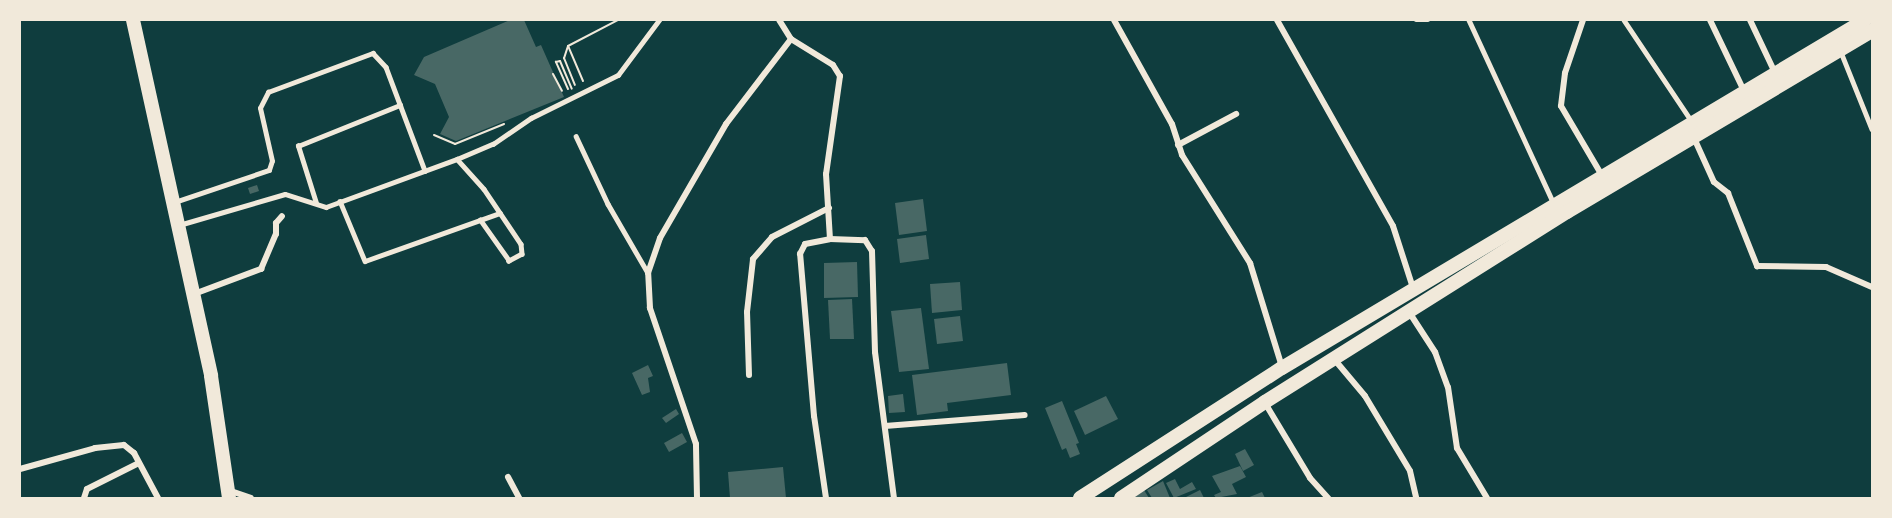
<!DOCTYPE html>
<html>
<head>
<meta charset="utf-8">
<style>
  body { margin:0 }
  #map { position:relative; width:1892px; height:518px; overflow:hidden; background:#0f3d3e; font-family:Spectral,serif }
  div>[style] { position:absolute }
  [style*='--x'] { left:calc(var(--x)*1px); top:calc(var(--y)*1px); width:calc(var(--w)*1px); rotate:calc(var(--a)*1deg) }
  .building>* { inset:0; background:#486865 }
  .path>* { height:2px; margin:-1px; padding:0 1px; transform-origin:1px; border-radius:1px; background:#f1e9da }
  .service>* { height:4.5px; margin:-2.25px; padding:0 2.25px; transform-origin:2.25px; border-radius:2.25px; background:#f1e9da }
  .minor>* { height:6px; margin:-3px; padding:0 3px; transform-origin:3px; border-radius:3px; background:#f1e9da }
  .primary>* { height:14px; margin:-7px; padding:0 7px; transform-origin:7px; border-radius:7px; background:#f1e9da }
  .trunk>* { height:14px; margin:-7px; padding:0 7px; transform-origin:7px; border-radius:7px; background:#f1e9da }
  span { translate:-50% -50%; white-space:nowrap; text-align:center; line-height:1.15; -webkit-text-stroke:5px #f1e9da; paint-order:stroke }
  .frame { position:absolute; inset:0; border:21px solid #f1e9da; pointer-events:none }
</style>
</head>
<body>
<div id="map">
  <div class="building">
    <i style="clip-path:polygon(510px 20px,524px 20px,536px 47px,541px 45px,564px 97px,456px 141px,440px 134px,449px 117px,435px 84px,414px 75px,424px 57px)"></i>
    <i style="clip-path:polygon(257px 185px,259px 191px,250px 194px,248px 188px)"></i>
    <i style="clip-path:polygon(923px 199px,927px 231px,899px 235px,895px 203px)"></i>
    <i style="clip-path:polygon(926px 235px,929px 259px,900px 263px,897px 239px)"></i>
    <i style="clip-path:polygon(857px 262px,858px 297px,824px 298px,824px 263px)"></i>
    <i style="clip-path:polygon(960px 282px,962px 310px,932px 313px,930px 284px)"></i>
    <i style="clip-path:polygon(852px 299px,854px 339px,830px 339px,828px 300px)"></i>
    <i style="clip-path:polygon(921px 308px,929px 369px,899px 372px,891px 311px)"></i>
    <i style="clip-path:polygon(960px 316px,963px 341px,937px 344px,934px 319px)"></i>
    <i style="clip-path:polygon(1007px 363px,1011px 395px,947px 403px,948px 411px,917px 415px,912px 375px)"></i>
    <i style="clip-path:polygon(648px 365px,653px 376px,648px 378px,650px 392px,642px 395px,632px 373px)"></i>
    <i style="clip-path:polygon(903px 394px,905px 412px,889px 413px,888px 396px)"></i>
    <i style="clip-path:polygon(1106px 396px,1118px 419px,1085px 435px,1074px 411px)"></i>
    <i style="clip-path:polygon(1062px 401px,1079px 443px,1076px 444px,1080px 454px,1070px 458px,1066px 448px,1062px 450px,1045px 408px)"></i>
    <i style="clip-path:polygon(676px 409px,679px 414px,666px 423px,662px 418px)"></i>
    <i style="clip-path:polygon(682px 433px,687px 442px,669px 452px,664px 443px)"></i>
    <i style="clip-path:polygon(1245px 449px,1254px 465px,1243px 471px,1235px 454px)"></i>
    <i style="clip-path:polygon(1240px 466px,1246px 477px,1232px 484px,1237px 494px,1216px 498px,1214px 495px,1221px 492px,1212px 476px)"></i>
    <i style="clip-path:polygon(783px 467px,786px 498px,730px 498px,728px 472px)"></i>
    <i style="clip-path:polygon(1175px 479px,1180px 489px,1192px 482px,1196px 489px,1174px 498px,1166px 483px)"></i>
    <i style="clip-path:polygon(1163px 481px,1170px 498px,1152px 498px,1147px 490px)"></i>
    <i style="clip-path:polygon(1144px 490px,1149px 498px,1130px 498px)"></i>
    <i style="clip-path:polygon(1200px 490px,1204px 498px,1184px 498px)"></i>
    <i style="clip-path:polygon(1262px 492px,1265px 498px,1247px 498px)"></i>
  </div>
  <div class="path">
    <i style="--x:568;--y:46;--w:13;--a:108"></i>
    <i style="--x:564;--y:58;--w:29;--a:68"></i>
    <i style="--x:553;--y:74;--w:19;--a:62"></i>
    <i style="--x:583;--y:81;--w:38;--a:-113"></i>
    <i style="--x:568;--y:46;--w:56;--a:-27.5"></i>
    <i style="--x:568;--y:89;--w:30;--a:-114"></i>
    <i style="--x:556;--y:62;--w:4;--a:-14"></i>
    <i style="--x:560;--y:61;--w:30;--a:67"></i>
    <i style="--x:434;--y:135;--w:23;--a:23"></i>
    <i style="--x:455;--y:144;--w:53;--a:-22.2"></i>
  </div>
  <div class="service">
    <i style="--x:1416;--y:20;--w:12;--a:0"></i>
    <i style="--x:1469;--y:20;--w:200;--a:65.2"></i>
    <i style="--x:1624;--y:20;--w:120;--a:56.2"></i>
    <i style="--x:1841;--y:52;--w:83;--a:68.1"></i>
    <i style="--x:576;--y:136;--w:75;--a:64.8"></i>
    <i style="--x:608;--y:204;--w:80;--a:59.9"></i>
    <i style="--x:457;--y:159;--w:39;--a:-23"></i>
    <i style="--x:493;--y:144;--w:46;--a:-34.4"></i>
    <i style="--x:531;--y:118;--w:97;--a:-26.3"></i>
    <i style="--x:618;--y:75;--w:69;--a:-53.3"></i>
    <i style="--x:340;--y:201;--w:65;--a:67.4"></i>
    <i style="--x:365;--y:261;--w:143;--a:-19.6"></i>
    <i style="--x:175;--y:202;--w:99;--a:-18.8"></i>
    <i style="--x:269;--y:170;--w:9;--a:-72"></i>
    <i style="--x:272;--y:161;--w:54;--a:-102.8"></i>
    <i style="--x:260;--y:108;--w:18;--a:-63"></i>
    <i style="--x:268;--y:92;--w:112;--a:-20.4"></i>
    <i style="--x:373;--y:53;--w:19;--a:47"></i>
    <i style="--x:386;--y:67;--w:111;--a:69.4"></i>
    <i style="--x:316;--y:203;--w:60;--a:-107.5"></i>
    <i style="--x:298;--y:146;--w:110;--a:-21.9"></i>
    <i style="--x:179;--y:225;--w:110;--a:-16.3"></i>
    <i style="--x:285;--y:194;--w:43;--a:17.6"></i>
    <i style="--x:326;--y:207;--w:140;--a:-20.1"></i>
    <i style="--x:457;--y:159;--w:40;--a:48"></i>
    <i style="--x:484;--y:189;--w:66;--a:56.1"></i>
    <i style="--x:521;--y:244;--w:10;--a:84"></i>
    <i style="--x:522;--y:254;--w:15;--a:152"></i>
    <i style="--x:509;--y:261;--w:50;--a:-125.3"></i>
  </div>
  <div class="minor">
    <i style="--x:1114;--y:20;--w:119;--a:60.9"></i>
    <i style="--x:1172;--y:124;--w:33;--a:72"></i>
    <i style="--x:1182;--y:155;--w:128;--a:57.8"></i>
    <i style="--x:1250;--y:263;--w:109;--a:72.9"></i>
    <i style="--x:1277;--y:20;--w:236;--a:60.6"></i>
    <i style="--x:1393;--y:226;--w:65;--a:72.1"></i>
    <i style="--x:1583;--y:20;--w:56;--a:108.8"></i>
    <i style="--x:1565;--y:73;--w:33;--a:97"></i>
    <i style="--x:1561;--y:106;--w:79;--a:59.5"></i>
    <i style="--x:1710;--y:20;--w:79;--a:64.4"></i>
    <i style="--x:1750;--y:20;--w:59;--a:64.7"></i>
    <i style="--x:791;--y:39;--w:49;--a:31.8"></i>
    <i style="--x:833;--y:65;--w:13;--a:58"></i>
    <i style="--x:840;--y:76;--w:99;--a:98.1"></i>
    <i style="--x:826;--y:174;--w:65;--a:86.5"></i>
    <i style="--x:1694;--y:138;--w:48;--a:65.6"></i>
    <i style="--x:1714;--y:182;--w:18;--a:38"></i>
    <i style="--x:1728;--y:193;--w:79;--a:68.3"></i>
    <i style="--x:1757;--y:266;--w:69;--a:0.8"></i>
    <i style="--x:1826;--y:267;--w:50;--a:23.5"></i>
    <i style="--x:1178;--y:145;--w:66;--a:-28.1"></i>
    <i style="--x:194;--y:294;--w:72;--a:-20.5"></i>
    <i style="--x:261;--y:269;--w:38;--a:-67"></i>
    <i style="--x:276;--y:234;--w:11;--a:-90"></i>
    <i style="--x:276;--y:223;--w:9;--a:-49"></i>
    <i style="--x:1409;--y:312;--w:48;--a:57"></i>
    <i style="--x:1435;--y:352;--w:37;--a:70"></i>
    <i style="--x:1448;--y:387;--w:62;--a:81.6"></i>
    <i style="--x:1457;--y:448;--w:58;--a:59"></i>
    <i style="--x:1334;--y:359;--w:48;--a:50"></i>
    <i style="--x:1365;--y:396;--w:87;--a:59"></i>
    <i style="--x:1410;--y:471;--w:28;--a:77"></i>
    <i style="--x:749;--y:375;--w:63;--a:-91.8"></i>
    <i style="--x:747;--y:312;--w:53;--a:-83.5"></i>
    <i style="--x:753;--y:259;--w:29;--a:-49"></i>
    <i style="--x:772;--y:237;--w:64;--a:-27"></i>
    <i style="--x:1265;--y:403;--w:87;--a:59"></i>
    <i style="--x:1310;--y:478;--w:27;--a:48"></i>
    <i style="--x:885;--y:426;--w:140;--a:-4.5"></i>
    <i style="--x:20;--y:469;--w:78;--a:-15.6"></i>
    <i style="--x:95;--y:448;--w:29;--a:-6"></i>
    <i style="--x:124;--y:445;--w:13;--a:39"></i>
    <i style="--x:134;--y:453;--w:51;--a:61.9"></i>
    <i style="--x:508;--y:477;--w:24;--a:62"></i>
    <i style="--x:228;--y:490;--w:24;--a:19"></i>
    <i style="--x:84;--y:498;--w:9;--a:-72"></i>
    <i style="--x:87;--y:489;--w:58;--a:-26.6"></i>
    <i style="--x:697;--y:498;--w:54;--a:-91.1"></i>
    <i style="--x:696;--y:444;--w:144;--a:-108.7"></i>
    <i style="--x:650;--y:308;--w:35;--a:-93"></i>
    <i style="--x:648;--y:273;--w:37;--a:-71"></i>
    <i style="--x:660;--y:238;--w:132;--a:-59.9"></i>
    <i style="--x:726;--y:124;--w:107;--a:-52.6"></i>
    <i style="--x:791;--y:39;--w:22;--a:-122"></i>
    <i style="--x:826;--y:498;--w:83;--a:-98.3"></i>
    <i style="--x:814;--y:416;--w:163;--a:-94.9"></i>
    <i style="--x:800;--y:254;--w:11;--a:-63"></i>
    <i style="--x:805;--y:244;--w:25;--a:-11"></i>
    <i style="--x:830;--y:239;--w:35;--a:2"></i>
    <i style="--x:865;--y:240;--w:13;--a:58"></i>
    <i style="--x:872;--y:251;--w:101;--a:88.3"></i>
    <i style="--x:875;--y:352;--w:147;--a:82.6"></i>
  </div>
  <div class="primary">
    <i style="--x:133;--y:20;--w:364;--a:77.6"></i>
    <i style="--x:211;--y:376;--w:123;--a:81.6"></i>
  </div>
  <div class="trunk">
    <i style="--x:1080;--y:498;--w:240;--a:-32.8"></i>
    <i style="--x:1282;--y:368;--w:679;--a:-30.83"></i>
    <i style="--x:1121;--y:498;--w:173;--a:-33.7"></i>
    <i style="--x:1265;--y:402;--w:357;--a:-32.2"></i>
    <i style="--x:1567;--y:212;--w:355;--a:-30.7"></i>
  </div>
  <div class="frame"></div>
</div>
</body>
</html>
